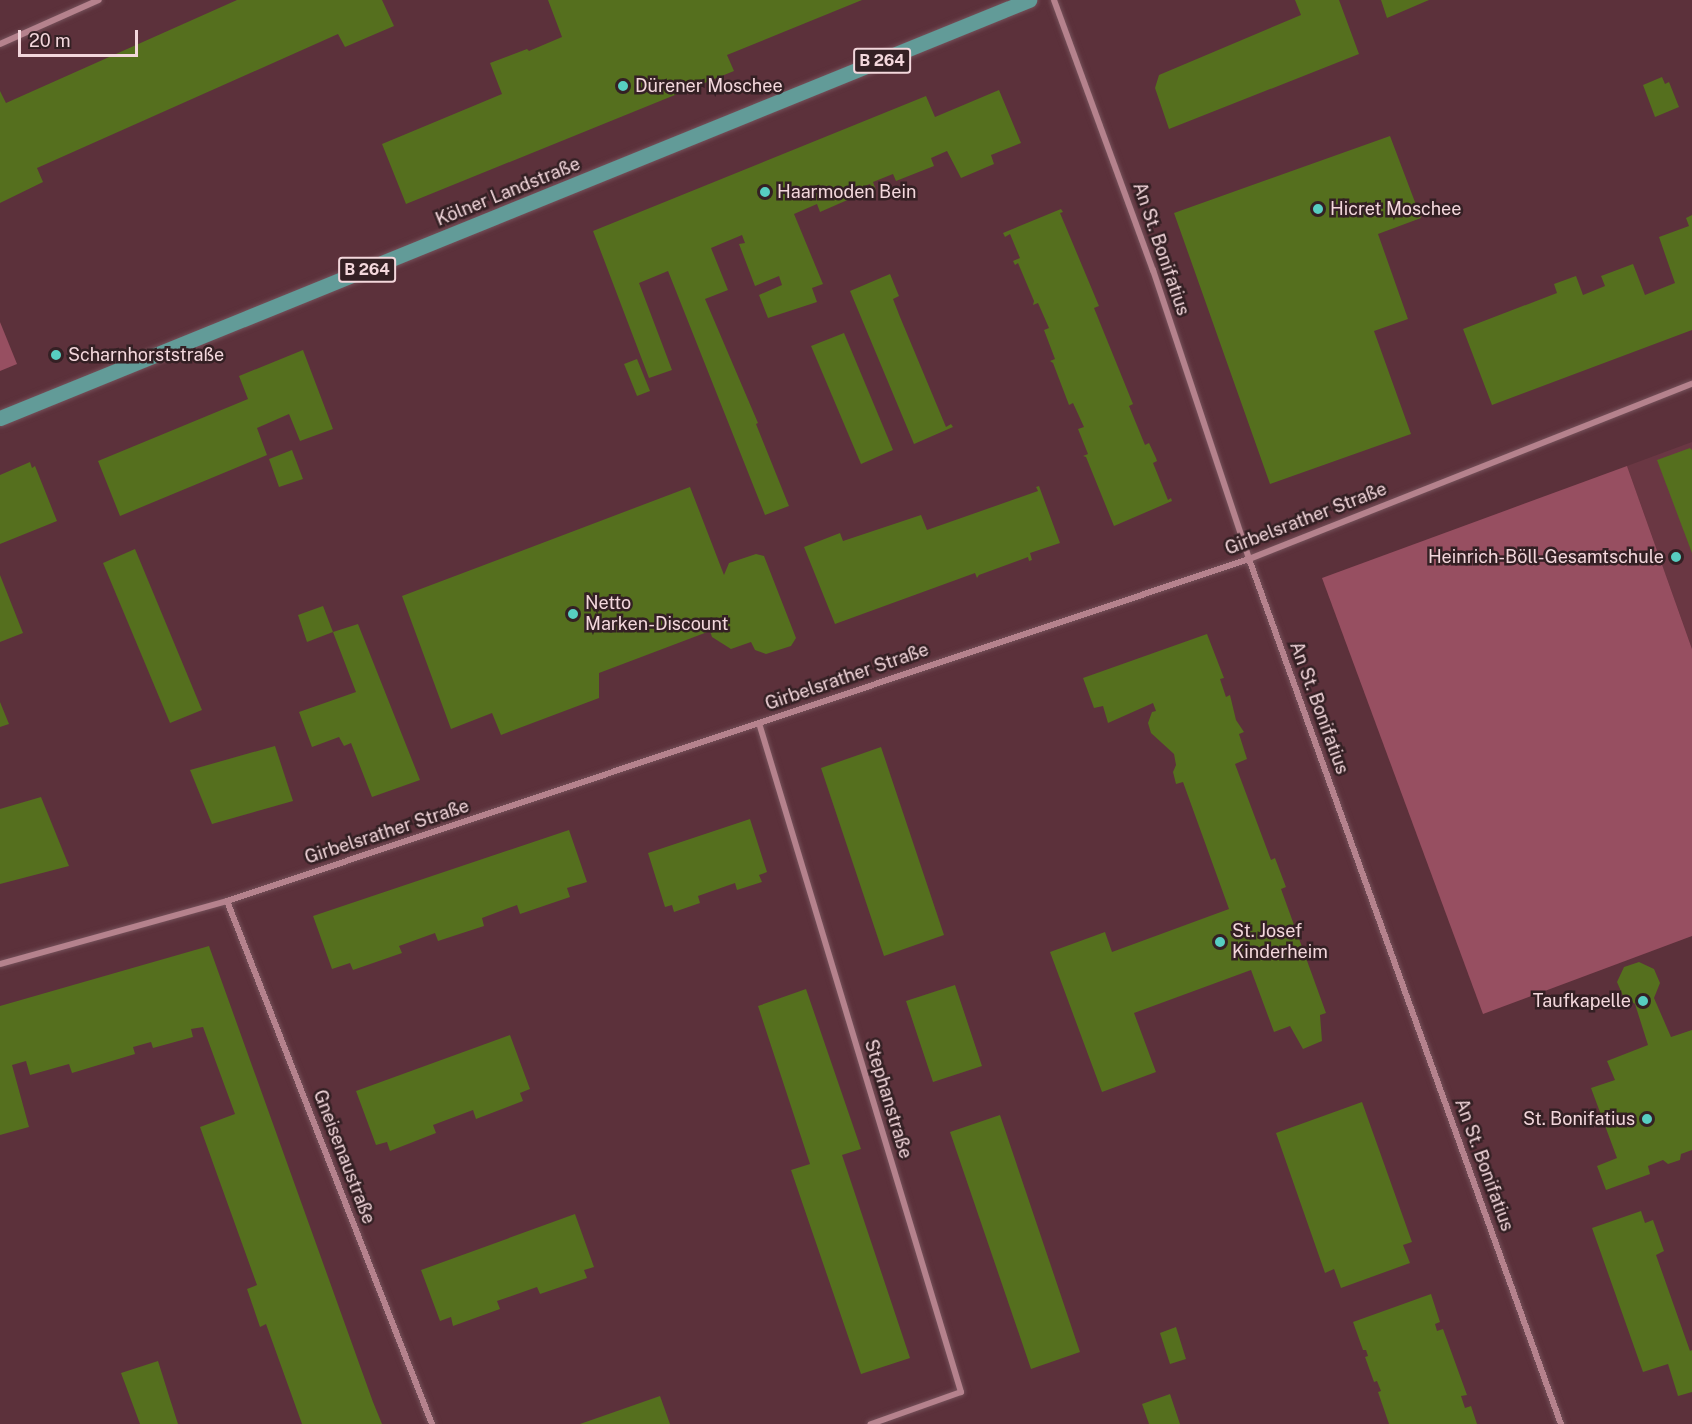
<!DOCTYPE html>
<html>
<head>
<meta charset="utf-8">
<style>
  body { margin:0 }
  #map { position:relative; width:1692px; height:1424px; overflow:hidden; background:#5c313b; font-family:"Public Sans",sans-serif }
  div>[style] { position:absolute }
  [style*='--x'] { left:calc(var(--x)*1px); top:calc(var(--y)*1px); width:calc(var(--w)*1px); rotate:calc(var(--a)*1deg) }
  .built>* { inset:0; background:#6a3743 }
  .green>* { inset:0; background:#974f61 }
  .building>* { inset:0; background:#556f1e }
  .roads { filter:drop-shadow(0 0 2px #75515a) drop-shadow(0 0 2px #75515a) }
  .street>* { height:6px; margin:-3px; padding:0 3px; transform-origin:3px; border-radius:3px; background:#b5828d }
  .primary>* { height:15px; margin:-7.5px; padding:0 7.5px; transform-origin:7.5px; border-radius:7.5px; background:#629b98 }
  .dots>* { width:16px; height:16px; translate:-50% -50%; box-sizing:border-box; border:3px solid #342024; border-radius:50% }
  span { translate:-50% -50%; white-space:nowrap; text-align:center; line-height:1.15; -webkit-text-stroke:5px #342024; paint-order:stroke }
  .shield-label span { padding:2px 4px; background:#342024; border:2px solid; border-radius:4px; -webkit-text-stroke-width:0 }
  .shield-label { font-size:16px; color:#f3d7dc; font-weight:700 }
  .poi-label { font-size:18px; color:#f3d7dc }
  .left { translate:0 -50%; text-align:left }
  .right { translate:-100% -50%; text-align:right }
  .street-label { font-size:18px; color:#f3d7dc }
  .scale { position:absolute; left:18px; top:30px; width:120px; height:27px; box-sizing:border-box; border:3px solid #f3d7dc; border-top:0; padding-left:8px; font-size:18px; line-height:21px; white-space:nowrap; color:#f3d7dc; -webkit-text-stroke:4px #342024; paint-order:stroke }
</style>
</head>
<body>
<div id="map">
  <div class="built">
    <i style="clip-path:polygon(1692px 442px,1692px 649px,1627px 466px)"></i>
  </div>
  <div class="green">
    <i style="clip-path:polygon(0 322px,17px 364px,0 371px)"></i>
    <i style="clip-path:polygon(1627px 466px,1692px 649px,1692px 936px,1483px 1014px,1322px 578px)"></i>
  </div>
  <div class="building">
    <i style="clip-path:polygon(237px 0,382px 0,394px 26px,345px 47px,338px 34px,37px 168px,43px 182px,0 203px,0 91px,6px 103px)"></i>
    <i style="clip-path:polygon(548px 0,862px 0,727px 55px,734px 71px,406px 204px,382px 144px,502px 94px,490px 63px,527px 49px,529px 51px,562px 37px)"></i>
    <i style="clip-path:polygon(1295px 0,1339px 0,1359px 54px,1169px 129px,1155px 88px,1159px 75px,1301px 15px)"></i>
    <i style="clip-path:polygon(1381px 0,1429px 0,1387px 18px)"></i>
    <i style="clip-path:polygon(1662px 77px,1665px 84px,1669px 82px,1679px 107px,1655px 117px,1643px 85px)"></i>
    <i style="clip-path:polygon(999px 90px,1021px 143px,991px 155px,994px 164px,961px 178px,947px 151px,931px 158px,934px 166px,896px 181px,893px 174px,873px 182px,876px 190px,873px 191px,870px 184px,849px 192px,852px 198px,820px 212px,817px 204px,794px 214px,823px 284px,812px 288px,817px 302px,768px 318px,759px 295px,782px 285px,779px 276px,755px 286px,739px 244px,745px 243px,742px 235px,711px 248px,728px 290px,705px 299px,758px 423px,756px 424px,789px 506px,765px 515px,668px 271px,639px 283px,672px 370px,649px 378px,593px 231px,926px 96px,935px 117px)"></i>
    <i style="clip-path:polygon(1390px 136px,1421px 218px,1378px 234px,1408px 319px,1374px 331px,1411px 434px,1270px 484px,1174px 213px)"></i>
    <i style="clip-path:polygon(1061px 209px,1063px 212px,1060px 213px,1099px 306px,1094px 308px,1133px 404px,1129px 406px,1145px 445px,1149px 443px,1156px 458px,1157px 461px,1153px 463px,1168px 500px,1171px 498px,1172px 501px,1114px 526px,1086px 457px,1083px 456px,1088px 454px,1078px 429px,1084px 427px,1073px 403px,1069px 405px,1053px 363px,1050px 361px,1055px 359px,1044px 330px,1049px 328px,1038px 303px,1033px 305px,1034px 301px,1018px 263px,1015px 265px,1013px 261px,1020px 258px,1010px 234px,1005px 237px,1003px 233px)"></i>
    <i style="clip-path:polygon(1692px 215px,1692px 330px,1492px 405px,1463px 329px,1557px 293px,1554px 284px,1576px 276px,1583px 295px,1605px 286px,1601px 276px,1633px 264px,1645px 295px,1675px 283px,1659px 237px,1689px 226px,1686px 218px)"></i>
    <i style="clip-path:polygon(890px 274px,899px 296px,893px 299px,900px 317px,946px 427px,951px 424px,953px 427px,914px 444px,850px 291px)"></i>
    <i style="clip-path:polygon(844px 333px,893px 450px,861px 464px,811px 346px)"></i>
    <i style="clip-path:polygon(303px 350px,333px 429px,300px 441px,289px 414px,257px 428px,267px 455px,120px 516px,98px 461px,248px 399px,239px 376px)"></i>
    <i style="clip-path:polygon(637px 359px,650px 391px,637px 396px,624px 364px)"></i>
    <i style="clip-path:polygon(1690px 448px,1692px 450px,1692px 553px,1657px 460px)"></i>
    <i style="clip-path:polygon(292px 450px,303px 479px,279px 487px,269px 459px)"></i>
    <i style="clip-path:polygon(30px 462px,32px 468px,35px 466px,57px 521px,0 544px,0 475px)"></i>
    <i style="clip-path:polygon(1039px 486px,1060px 543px,1030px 553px,1032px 560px,1029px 561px,1028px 557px,979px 575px,977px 578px,975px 573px,835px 624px,804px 547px,840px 533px,843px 541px,921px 515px,927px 530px,1038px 491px,1036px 487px)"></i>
    <i style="clip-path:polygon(690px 487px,724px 575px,729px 563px,756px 554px,764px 556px,796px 638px,791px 646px,766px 654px,755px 650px,751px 642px,731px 649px,712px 637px,710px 631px,599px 673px,599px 698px,501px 735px,492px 713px,451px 729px,402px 596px)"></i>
    <i style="clip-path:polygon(135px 549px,202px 710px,170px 723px,103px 563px)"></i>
    <i style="clip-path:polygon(0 575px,23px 633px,0 642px)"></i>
    <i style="clip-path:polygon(323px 606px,333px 632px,307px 642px,298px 615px)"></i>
    <i style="clip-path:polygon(358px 624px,420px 780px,372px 797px,351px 743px,344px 746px,339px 737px,312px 747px,299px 712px,356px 692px,333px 632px)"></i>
    <i style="clip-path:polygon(1207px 634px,1224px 678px,1220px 679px,1226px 697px,1230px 695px,1236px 720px,1244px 732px,1239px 734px,1247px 759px,1235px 764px,1271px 860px,1275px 858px,1286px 887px,1281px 889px,1326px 1013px,1320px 1015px,1322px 1041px,1303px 1049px,1290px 1026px,1274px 1032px,1251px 970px,1134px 1013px,1156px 1072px,1102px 1092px,1050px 952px,1105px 932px,1112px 952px,1229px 909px,1183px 782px,1176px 784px,1173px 772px,1176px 765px,1174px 754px,1151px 733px,1148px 723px,1152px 712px,1156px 711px,1153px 703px,1108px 723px,1103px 706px,1094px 708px,1083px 678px)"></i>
    <i style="clip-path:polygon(0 702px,9px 724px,0 727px)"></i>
    <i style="clip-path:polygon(275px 746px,293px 801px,212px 824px,190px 770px)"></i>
    <i style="clip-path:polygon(881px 747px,944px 935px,884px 956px,821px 768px)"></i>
    <i style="clip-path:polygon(41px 797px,69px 866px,0 884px,0 809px)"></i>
    <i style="clip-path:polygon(750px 819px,767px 872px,759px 875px,762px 882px,737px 890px,735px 883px,698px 896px,700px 903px,674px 912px,672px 905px,665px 907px,648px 853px)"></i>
    <i style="clip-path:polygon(569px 830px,587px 882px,567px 888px,570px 897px,520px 914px,517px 905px,482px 918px,484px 926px,438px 941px,435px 933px,399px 946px,402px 953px,353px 970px,350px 963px,332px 969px,313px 916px)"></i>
    <i style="clip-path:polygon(209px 946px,373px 1402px,382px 1424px,302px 1424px,266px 1324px,260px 1327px,247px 1289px,257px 1285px,200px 1127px,235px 1114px,203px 1027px,191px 1029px,193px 1037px,153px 1048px,151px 1042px,133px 1047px,135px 1054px,72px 1073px,69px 1064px,30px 1075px,26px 1061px,12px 1065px,29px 1127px,0 1135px,0 1006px)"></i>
    <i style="clip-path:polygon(1639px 962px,1654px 969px,1660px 983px,1654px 998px,1671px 1037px,1692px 1030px,1692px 1150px,1681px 1154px,1680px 1160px,1668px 1164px,1663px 1160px,1648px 1166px,1650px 1174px,1606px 1190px,1597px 1166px,1617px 1158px,1591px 1088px,1615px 1080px,1607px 1061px,1648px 1045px,1635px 1004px,1623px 996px,1617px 982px,1624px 967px)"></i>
    <i style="clip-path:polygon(955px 985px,982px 1066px,933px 1082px,906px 1001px)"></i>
    <i style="clip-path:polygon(806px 989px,861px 1149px,842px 1155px,910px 1358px,861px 1374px,791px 1170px,810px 1164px,758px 1006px)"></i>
    <i style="clip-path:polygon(510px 1035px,530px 1089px,520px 1093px,523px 1101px,476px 1119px,473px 1110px,433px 1125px,436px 1133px,390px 1151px,387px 1142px,376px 1145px,356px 1091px)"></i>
    <i style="clip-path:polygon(1362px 1102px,1412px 1242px,1403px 1245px,1410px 1263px,1341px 1288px,1334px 1269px,1325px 1273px,1276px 1133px)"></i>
    <i style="clip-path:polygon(1000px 1115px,1080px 1352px,1031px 1369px,950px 1132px)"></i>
    <i style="clip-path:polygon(1641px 1211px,1645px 1223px,1653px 1220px,1664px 1251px,1656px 1255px,1690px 1351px,1692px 1350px,1692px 1392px,1678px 1396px,1668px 1364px,1643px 1372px,1592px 1228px)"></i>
    <i style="clip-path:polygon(575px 1214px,594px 1267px,584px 1270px,587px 1278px,540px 1294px,537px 1287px,497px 1301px,500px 1309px,453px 1326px,451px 1317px,440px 1321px,421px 1270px)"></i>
    <i style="clip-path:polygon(1431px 1294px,1440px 1322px,1435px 1324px,1437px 1331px,1443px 1329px,1467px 1395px,1461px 1396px,1465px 1408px,1471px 1406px,1477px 1424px,1389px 1424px,1378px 1392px,1381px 1391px,1377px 1381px,1374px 1382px,1365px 1357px,1368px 1356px,1366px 1350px,1363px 1350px,1353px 1322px)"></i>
    <i style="clip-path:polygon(1176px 1327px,1186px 1359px,1170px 1364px,1160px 1333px)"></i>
    <i style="clip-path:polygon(158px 1361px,169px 1396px,178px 1424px,140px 1424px,121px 1373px)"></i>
    <i style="clip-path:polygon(1170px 1394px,1180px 1424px,1149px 1424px,1142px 1404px)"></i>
    <i style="clip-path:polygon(660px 1396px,670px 1424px,580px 1424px)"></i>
  </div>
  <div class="roads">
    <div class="street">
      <i style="--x:1054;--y:0;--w:288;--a:69.9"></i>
      <i style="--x:1153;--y:270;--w:305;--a:71.6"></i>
      <i style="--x:1249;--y:559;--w:920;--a:70.17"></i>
      <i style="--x:0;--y:44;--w:108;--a:-24"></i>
      <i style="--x:759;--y:723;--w:699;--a:73.2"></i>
      <i style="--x:961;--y:1392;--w:96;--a:160.4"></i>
      <i style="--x:227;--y:901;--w:562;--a:68.6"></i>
      <i style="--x:0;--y:964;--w:236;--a:-15.5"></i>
      <i style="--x:227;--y:901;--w:1078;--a:-18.5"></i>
      <i style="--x:1249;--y:559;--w:476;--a:-21.6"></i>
    </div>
    <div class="primary">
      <i style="--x:0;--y:418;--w:1111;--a:-22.11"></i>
    </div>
  </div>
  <div class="dots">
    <i style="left:623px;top:86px;background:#57cec1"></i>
    <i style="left:765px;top:192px;background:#57cec1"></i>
    <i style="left:1318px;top:209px;background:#57cec1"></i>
    <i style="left:56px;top:355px;background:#57cec1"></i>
    <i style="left:1676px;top:557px;background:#57cec1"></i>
    <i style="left:573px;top:614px;background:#57cec1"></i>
    <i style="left:1220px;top:942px;background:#57cec1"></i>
    <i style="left:1643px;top:1001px;background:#57cec1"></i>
    <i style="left:1647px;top:1119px;background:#57cec1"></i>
  </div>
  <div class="shield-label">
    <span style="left:882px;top:61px">B 264</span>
    <span style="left:367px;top:270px">B 264</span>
  </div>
  <div class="poi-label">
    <span class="left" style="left:635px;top:86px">Dürener Moschee</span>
    <span class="left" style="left:777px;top:192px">Haarmoden Bein</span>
    <span class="left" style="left:1330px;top:209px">Hicret Moschee</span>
    <span class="left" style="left:68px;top:355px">Scharnhorststraße</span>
    <span class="right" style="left:1664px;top:557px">Heinrich-Böll-Gesamtschule</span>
    <span class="left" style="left:585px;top:614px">Netto<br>Marken-Discount</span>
    <span class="left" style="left:1232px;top:942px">St. Josef<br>Kinderheim</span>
    <span class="right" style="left:1631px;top:1001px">Taufkapelle</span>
    <span class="right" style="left:1635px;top:1119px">St. Bonifatius</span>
  </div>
  <div class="street-label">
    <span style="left:508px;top:192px;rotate:-22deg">Kölner Landstraße</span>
    <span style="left:1161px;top:249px;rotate:71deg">An St. Bonifatius</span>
    <span style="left:1306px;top:519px;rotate:-21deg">Girbelsrather Straße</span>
    <span style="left:847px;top:677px;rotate:-19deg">Girbelsrather Straße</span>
    <span style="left:1319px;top:708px;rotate:70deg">An St. Bonifatius</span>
    <span style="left:387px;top:832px;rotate:-18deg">Girbelsrather Straße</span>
    <span style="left:888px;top:1099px;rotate:73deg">Stephanstraße</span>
    <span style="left:344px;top:1157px;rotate:69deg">Gneisenaustraße</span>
    <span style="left:1484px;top:1165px;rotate:70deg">An St. Bonifatius</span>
  </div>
  <div class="scale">20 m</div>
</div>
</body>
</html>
